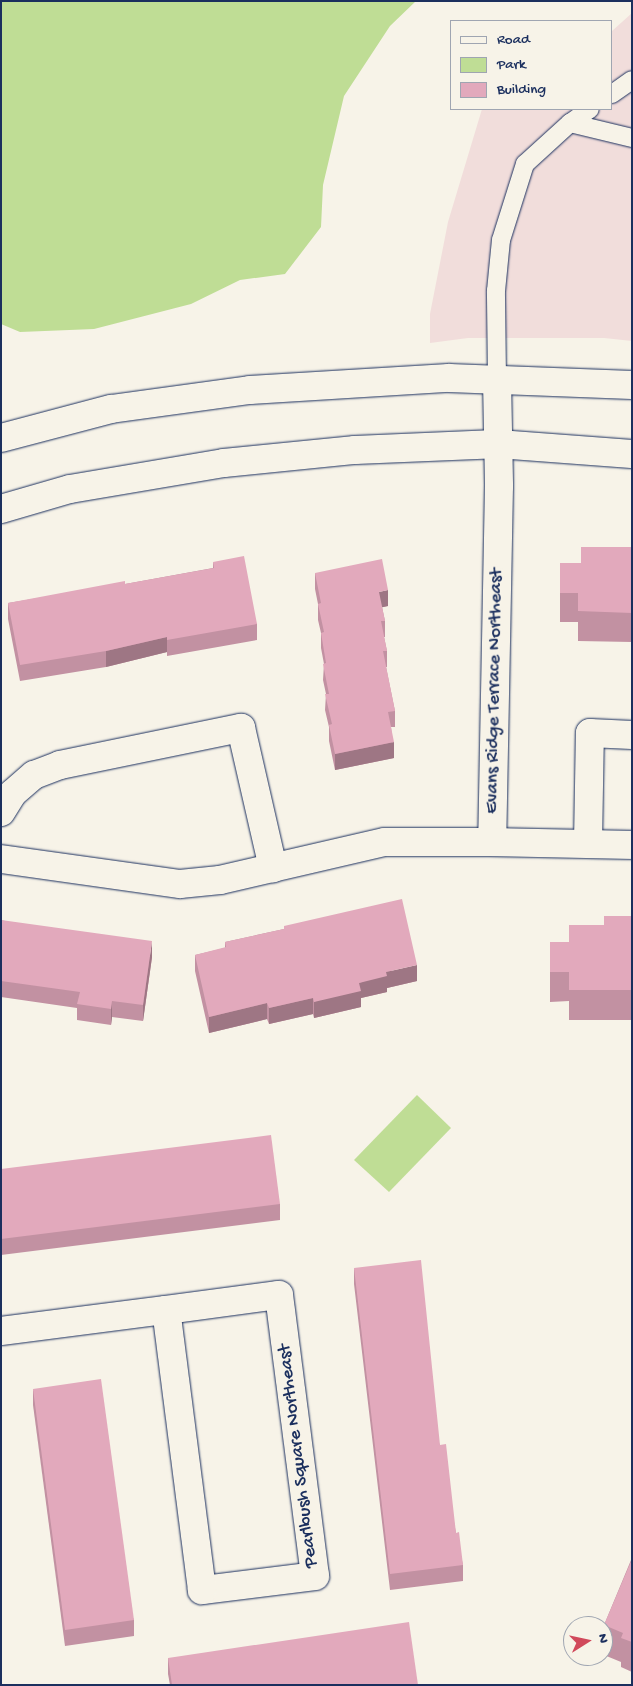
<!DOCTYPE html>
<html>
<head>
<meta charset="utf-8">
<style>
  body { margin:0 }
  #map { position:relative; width:633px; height:1686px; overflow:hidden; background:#f7f3e8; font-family:"Gochi Hand",sans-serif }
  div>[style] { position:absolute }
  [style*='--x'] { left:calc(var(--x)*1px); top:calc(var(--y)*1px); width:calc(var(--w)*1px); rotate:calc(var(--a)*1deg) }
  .built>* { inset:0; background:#f1dddb }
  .green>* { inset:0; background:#bfdd95 }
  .roads { filter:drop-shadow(0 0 1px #1b2f5e) drop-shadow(0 0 1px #1b2f5e) }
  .lane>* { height:18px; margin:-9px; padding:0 9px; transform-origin:9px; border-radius:9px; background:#f7f3e8 }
  .street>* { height:28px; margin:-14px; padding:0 14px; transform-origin:14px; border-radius:14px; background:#f7f3e8 }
  .secondary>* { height:28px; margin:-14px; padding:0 14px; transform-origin:14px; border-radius:14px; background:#f7f3e8 }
  .wall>* { inset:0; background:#c291a2 }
  .shaded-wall>* { inset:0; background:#9e7684 }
  .building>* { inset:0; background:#e2a9bc }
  span { translate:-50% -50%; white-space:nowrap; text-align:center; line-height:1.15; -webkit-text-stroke:4px #f7f3e8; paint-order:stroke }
  .street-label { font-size:19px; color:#1b2f5e }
  .frame { position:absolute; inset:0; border:2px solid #1b2f5e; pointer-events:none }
  .legend { position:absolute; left:450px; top:20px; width:162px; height:90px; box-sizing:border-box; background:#f7f3e8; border:1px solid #9fa5b1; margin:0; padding:6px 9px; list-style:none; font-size:15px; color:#1b2f5e }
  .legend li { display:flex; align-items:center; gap:10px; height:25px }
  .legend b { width:25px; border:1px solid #9fa5b1 }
  .north { position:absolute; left:563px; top:1616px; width:50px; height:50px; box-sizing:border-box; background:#f7f3e8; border:1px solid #9fa5b1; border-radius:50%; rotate:80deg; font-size:14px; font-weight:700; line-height:20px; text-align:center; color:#1b2f5e }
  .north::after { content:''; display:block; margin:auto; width:18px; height:22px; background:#d1495b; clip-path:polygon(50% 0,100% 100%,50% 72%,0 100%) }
</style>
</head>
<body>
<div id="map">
  <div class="built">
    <i style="clip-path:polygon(632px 13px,632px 341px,604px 338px,468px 338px,430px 343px,430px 314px,448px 222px,482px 109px,612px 109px,612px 31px)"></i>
  </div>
  <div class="green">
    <i style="clip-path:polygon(1px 1px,416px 1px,390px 26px,344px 96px,323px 185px,321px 227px,285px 274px,240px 280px,191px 304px,94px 329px,20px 332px,1px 324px)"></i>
    <i style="clip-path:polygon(417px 1095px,451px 1128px,389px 1192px,354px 1160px)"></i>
  </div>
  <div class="roads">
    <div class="lane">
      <i style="--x:612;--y:94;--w:24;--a:-35"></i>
      <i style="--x:570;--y:123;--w:24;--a:-35"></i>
      <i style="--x:497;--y:379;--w:88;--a:-90.7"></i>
      <i style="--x:496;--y:291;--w:51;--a:-84.4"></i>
      <i style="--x:501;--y:240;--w:80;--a:-72.5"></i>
      <i style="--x:525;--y:164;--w:61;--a:-42.3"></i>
      <i style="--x:570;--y:123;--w:64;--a:13.6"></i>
    </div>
    <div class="street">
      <i style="--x:497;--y:379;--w:107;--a:88.9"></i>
      <i style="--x:499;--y:486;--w:356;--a:91.1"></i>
      <i style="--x:492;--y:842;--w:140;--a:1.2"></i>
      <i style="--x:1;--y:812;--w:22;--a:-58"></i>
      <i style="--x:13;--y:793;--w:28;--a:-41"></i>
      <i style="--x:34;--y:775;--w:28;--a:-21"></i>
      <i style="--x:60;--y:765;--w:185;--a:-11.6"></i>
      <i style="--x:241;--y:728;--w:144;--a:77.1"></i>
      <i style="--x:588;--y:843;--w:110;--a:-89"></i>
      <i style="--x:590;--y:733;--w:42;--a:2.7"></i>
      <i style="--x:1;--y:859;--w:181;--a:8"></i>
      <i style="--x:180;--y:884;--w:40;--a:-5.7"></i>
      <i style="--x:220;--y:880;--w:169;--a:-13"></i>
      <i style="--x:385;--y:842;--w:107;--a:0"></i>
      <i style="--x:279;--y:1295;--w:283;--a:82.7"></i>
      <i style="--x:315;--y:1576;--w:114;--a:172.9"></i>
      <i style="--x:202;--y:1590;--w:282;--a:-97.3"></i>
      <i style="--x:166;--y:1310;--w:114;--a:-7.6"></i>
      <i style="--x:1;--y:1331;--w:166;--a:-7.3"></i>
    </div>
    <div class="secondary">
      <i style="--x:1;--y:438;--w:114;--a:-14.8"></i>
      <i style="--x:111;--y:409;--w:140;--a:-7.8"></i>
      <i style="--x:250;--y:390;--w:199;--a:-3.5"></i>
      <i style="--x:449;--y:378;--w:183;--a:2.2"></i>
      <i style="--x:1;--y:509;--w:72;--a:-16.2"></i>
      <i style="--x:70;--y:489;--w:156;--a:-9.6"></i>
      <i style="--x:224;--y:463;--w:132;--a:-5.7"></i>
      <i style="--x:355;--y:450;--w:143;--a:-2.4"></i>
      <i style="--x:498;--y:444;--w:134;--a:4.3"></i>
    </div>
  </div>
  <div class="wall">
    <i style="clip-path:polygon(632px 547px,632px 642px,578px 641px,578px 622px,560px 622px,560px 563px,581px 563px)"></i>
    <i style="clip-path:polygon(213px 562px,257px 624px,257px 640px,167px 656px,167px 652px,106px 667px,20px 681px,8px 619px,8px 603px,125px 584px,213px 568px)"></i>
    <i style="clip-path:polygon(315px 573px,388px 606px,382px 607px,385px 621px,385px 637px,384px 637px,387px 651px,387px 667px,386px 667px,395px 711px,395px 727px,391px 727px,394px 758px,335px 770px,329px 741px,329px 727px,325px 710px,326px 694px,323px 680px,324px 664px,321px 648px,321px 633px,318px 620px,318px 604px,315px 589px)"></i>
    <i style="clip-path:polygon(632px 916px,632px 1020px,569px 1020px,569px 1001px,550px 1002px,550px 942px,569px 942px,604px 925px)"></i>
    <i style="clip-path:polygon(1px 920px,152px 957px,143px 1021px,112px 1017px,111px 1025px,77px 1020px,77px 1008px,1px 997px)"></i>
    <i style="clip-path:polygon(284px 926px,417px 981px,387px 988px,387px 992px,361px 998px,361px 1007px,314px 1018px,313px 1014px,269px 1024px,267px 1019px,209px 1033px,195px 971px,195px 955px,225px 948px,225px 942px,284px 929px)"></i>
    <i style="clip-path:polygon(1px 1169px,280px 1204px,280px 1220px,1px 1255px)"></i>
    <i style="clip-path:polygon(354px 1268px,440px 1445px,456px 1533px,463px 1565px,463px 1581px,390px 1590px,354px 1284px)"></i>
    <i style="clip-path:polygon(33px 1389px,134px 1620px,134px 1636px,65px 1646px,33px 1405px)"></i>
    <i style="clip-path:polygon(632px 1540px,632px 1672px,621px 1667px,621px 1662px,604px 1655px,604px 1625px,631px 1560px)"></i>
    <i style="clip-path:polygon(168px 1658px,418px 1685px,170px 1685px,168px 1674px)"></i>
  </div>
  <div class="shaded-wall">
    <i style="clip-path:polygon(388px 590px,388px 606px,379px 608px,379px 592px)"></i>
    <i style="clip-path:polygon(167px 637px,167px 652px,106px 667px,106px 651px)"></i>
    <i style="clip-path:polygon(394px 742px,394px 758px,335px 770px,335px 754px)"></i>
    <i style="clip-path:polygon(152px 941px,152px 957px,143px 1021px,143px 1005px)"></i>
    <i style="clip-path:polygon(417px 965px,417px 981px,387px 988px,387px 992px,361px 998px,361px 1007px,314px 1018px,314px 1002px,386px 972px)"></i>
    <i style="clip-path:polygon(313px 998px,313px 1014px,269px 1024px,269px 1008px)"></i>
    <i style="clip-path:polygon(112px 1001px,112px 1017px,111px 1025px,111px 1009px)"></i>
    <i style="clip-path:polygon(267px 1003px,267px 1019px,209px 1033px,209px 1017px)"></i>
  </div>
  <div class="building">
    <i style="clip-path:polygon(581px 547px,632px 547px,632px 613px,578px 611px,578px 593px,560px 593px,560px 563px,581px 563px)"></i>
    <i style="clip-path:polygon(244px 556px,257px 624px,167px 640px,167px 637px,106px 651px,20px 665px,8px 603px,125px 581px,125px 584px,214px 568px,213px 562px)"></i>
    <i style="clip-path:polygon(382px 559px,388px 590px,379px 592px,385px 621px,381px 621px,387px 651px,383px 651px,395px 711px,388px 712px,394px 742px,335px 754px,329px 725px,332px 724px,325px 694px,329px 694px,323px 664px,326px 663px,321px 633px,324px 632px,318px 604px,321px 603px,315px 573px)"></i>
    <i style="clip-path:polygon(402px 899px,417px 965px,386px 972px,387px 976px,359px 983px,361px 991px,314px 1002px,313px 998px,269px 1008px,267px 1003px,209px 1017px,195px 955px,226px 947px,225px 942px,284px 929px,284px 926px)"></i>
    <i style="clip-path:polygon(604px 916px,632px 916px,632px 990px,569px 990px,569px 972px,550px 972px,550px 942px,569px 942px,569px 925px,604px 925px)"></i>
    <i style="clip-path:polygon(1px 920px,152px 941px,143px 1005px,112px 1001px,111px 1009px,77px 1004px,80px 992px,1px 981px)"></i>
    <i style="clip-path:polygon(271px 1135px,280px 1204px,1px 1239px,1px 1169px)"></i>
    <i style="clip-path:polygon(421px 1260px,440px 1445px,446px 1444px,456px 1533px,459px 1532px,463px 1565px,390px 1574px,354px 1268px)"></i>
    <i style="clip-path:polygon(101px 1379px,134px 1620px,65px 1630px,33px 1389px)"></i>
    <i style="clip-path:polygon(632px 1559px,632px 1642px,621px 1638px,623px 1633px,604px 1625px)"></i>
    <i style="clip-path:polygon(409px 1622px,418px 1685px,172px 1685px,168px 1658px)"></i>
  </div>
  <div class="street-label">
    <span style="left:495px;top:691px;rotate:-89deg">Evans Ridge Terrace Northeast</span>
    <span style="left:299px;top:1456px;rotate:-97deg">Pearlbush Square Northeast</span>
  </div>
  <div class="frame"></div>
  <ul class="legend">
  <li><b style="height:6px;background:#f7f3e8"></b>Road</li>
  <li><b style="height:14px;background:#bfdd95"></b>Park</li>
  <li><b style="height:14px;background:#e2a9bc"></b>Building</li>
  </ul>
  <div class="north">N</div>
</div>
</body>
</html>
